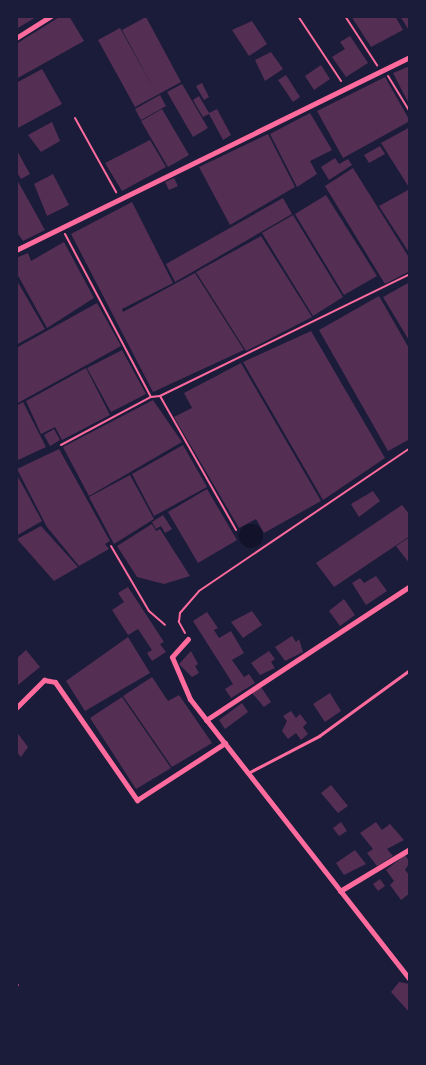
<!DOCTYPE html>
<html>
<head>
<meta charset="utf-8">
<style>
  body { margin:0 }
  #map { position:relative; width:426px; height:1065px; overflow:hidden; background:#1b1b3a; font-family:Commissioner,sans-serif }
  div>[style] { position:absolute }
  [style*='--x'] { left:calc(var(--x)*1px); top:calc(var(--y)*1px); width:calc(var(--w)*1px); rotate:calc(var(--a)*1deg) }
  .water>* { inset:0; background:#12122b }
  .round { border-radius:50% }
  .building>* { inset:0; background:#542f53 }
  .path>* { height:2px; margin:-1px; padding:0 1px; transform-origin:1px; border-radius:1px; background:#ff6b9d }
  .service>* { height:2.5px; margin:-1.25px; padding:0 1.25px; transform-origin:1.25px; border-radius:1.25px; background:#ff6b9d }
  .minor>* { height:5px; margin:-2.5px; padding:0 2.5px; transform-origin:2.5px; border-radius:2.5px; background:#ff6b9d }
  span { translate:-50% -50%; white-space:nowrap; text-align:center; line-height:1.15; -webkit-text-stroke:5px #1b1b3a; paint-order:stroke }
  .frame { position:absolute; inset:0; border:18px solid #1b1b3a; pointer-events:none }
</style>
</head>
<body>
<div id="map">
  <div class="water">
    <i class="round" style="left:239px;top:524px;width:24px;height:24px"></i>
  </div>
  <div class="building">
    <i style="clip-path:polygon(16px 16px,38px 16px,16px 29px)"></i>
    <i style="clip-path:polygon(61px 16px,69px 16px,84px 41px,16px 79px,16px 44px)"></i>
    <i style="clip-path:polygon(351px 16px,395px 16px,403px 30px,371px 47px)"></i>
    <i style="clip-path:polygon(400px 16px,410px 16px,410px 32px)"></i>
    <i style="clip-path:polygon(146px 17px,181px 82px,135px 107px,98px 40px,120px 28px,156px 93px,122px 30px)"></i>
    <i style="clip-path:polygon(252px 21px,267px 44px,249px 56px,232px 30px)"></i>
    <i style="clip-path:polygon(350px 36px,368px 63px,346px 77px,332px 57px,345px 49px,340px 42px)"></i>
    <i style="clip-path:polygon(271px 52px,283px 69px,265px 81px,255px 60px)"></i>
    <i style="clip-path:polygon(321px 65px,330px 79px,314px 90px,305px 76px)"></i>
    <i style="clip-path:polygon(410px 66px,410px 106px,393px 73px)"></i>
    <i style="clip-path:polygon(42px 69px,62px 104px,16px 129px,16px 83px)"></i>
    <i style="clip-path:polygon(286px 75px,300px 97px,293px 102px,278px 80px)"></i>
    <i style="clip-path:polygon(385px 77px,410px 121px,343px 158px,317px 111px)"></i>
    <i style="clip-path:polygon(202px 83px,209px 97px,204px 100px,196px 86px)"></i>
    <i style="clip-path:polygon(182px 84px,208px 128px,193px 137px,167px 92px)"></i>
    <i style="clip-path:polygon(160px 95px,166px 106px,141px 120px,135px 109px)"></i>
    <i style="clip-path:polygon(199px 96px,209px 113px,217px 109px,231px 135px,223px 140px,209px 114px,203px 117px,193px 100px)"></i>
    <i style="clip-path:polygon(162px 109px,189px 155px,168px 167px,141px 121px)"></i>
    <i style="clip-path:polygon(310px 113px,332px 150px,310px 161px,317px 174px,297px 187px,270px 134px)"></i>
    <i style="clip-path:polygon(52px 122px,60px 141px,41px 152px,28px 135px)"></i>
    <i style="clip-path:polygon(410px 127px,410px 189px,381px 143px)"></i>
    <i style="clip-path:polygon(268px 134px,295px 187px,230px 225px,199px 167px)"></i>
    <i style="clip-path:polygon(150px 140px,166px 167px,122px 191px,105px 163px)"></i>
    <i style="clip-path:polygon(380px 146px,385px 154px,369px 163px,364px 155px)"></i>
    <i style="clip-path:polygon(16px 149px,30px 174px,21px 179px,16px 171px)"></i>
    <i style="clip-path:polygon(335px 158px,339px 164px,348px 159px,352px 165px,329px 180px,321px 167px)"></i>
    <i style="clip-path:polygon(353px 168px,410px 259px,410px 271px,385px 284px,325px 186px)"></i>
    <i style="clip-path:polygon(53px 174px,69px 205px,47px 216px,34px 184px)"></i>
    <i style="clip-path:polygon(16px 178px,45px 230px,23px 241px,16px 231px)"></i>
    <i style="clip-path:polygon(174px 178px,178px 186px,169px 190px,165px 182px)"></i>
    <i style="clip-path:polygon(408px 190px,410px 193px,410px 254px,379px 206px)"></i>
    <i style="clip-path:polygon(326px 195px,377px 276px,344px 295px,295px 214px)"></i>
    <i style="clip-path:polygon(283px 198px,292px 214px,175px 282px,166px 264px)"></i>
    <i style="clip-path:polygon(132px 202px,173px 283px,122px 309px,123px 312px,195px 273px,244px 350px,153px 392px,71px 234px)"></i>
    <i style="clip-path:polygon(293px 215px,343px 297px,313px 316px,262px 233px)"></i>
    <i style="clip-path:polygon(261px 236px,312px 317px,246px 351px,196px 272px)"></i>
    <i style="clip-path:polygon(64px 242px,94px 298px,47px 328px,16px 272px,16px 258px,28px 253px,31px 261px)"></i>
    <i style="clip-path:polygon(16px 279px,45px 329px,16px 345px)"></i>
    <i style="clip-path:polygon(410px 282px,410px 342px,383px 297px)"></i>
    <i style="clip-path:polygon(379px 296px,410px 350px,410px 439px,388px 451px,319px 330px)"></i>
    <i style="clip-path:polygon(97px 303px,121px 346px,16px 404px,16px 348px)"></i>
    <i style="clip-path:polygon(311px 331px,385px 458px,323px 500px,243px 362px)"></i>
    <i style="clip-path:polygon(122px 350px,146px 394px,111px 412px,87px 368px)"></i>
    <i style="clip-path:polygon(241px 363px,321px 501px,264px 533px,256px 519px,239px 528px,174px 417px,192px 408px,184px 393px)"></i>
    <i style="clip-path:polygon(86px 368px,110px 415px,62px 440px,55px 427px,41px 434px,26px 401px)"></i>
    <i style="clip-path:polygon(153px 400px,182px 442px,89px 496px,63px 447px)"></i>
    <i style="clip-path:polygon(23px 402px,46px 447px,16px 461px,16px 406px)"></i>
    <i style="clip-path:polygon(54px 429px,60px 440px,50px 446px,44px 435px)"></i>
    <i style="clip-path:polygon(183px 445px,207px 487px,154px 516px,132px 474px)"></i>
    <i style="clip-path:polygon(59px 449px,110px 541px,105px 544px,109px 549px,79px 566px,47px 527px,17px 469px)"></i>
    <i style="clip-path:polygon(16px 473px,42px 521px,16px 536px)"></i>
    <i style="clip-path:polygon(130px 475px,154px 519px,114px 544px,89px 497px)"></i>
    <i style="clip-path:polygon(207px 489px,237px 540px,198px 563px,168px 512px)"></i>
    <i style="clip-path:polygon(373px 491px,380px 501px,359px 517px,351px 504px)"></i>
    <i style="clip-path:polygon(402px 505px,410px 515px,410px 536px,334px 587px,316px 563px)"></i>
    <i style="clip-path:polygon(163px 515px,172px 529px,165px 533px,161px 526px,156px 529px,152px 522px)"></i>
    <i style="clip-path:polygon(152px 524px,156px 531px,160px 529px,190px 576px,164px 584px,137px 577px,117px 546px)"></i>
    <i style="clip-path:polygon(41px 526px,78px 567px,54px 581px,17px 539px)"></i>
    <i style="clip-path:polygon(410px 537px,410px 564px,396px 546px)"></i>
    <i style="clip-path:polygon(376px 576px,387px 591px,366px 605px,352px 583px,360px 578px,364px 583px)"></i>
    <i style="clip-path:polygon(128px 587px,164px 642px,160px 644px,166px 652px,152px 661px,147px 653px,152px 650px,138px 629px,128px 635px,112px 610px,124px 602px,118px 593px)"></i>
    <i style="clip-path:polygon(344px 599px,355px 615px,340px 626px,329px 611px)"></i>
    <i style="clip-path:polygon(252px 611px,262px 625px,243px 638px,231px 622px)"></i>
    <i style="clip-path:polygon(207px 612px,218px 628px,214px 630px,219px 638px,231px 631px,244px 653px,232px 660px,244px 677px,249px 674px,255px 683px,231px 698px,225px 689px,233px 684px,193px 621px)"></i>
    <i style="clip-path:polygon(292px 636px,296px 642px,299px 639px,303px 652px,285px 661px,275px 647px)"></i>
    <i style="clip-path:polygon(128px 637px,150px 673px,85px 711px,66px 681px)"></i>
    <i style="clip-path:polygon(26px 650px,40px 667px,18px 685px,16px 659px)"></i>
    <i style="clip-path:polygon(191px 651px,198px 664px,195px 666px,199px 673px,192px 677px,179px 664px)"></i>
    <i style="clip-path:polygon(269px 651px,275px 659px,271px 662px,275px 668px,260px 675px,251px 663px)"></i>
    <i style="clip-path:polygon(152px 677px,168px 701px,179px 695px,212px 743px,172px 767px,123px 696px)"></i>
    <i style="clip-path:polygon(261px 687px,271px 702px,264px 707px,252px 693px)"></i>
    <i style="clip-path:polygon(330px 693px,341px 711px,325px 722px,313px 704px)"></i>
    <i style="clip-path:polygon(122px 697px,171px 768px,136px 789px,90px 718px)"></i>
    <i style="clip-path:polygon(242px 703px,248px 712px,225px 729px,219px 720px)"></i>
    <i style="clip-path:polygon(291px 711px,296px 718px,300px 714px,307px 723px,303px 727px,308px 734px,301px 740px,296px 733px,288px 739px,282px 731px,287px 721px,283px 716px)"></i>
    <i style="clip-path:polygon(16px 731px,28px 747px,21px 757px,16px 751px)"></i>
    <i style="clip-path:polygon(331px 785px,348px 806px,338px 813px,321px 793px)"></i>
    <i style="clip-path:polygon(341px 822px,347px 831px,339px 836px,333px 828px)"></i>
    <i style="clip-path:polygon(376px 822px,382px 830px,390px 824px,404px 840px,387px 849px,393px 856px,377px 866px,367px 853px,373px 849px,360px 833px)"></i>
    <i style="clip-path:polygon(355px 850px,366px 864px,344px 875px,336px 863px)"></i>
    <i style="clip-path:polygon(405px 855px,410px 862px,405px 870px,410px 876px,410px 893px,401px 900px,390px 885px,394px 881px,386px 870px)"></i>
    <i style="clip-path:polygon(380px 879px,385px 886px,378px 891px,373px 884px)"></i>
    <i style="clip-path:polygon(399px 982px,410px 984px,410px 1013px,391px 992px)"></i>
  </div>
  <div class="path">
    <i style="--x:298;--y:16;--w:78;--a:56.5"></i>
    <i style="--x:345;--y:16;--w:59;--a:56.9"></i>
    <i style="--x:388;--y:76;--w:42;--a:58.6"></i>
    <i style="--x:75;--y:118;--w:85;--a:61"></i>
    <i style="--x:65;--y:234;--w:184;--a:62.2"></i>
    <i style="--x:160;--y:396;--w:154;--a:60.4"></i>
    <i style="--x:61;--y:445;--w:102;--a:-28.1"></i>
    <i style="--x:151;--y:397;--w:9;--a:-6"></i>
    <i style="--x:160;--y:396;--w:278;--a:-26"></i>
    <i style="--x:111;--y:546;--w:75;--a:59.7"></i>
    <i style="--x:149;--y:611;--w:21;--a:41"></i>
    <i style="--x:185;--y:633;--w:13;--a:-119"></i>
    <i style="--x:179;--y:622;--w:9;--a:-84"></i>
    <i style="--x:180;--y:613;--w:29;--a:-49"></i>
    <i style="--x:199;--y:591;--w:255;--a:-34.1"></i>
    <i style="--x:16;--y:986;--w:2;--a:-27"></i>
  </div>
  <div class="service">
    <i style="--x:248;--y:773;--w:80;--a:-27.5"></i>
    <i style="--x:319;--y:736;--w:112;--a:-36"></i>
  </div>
  <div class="minor">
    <i style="--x:16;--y:38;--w:41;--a:-32.2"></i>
    <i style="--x:16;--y:250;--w:439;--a:-26.1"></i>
    <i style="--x:188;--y:639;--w:24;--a:132"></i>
    <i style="--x:172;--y:657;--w:46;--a:66.8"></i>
    <i style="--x:190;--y:699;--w:357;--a:51.9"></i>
    <i style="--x:16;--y:708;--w:40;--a:-45"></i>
    <i style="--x:44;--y:680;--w:11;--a:10"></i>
    <i style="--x:55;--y:682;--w:144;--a:55.2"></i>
    <i style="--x:137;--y:800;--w:105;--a:-32.9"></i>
    <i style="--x:206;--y:720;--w:244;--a:-33.3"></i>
    <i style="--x:340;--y:891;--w:82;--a:-31"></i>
  </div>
  <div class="frame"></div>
</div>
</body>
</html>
